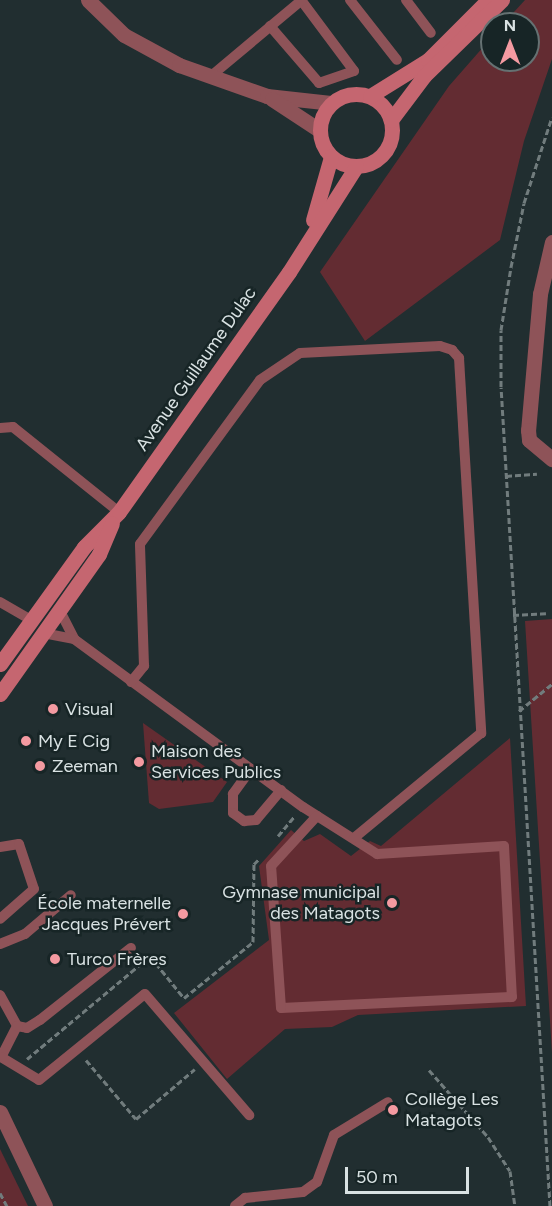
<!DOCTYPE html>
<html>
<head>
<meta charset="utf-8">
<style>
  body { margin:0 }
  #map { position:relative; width:552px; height:1206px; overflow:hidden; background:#212e30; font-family:Figtree,sans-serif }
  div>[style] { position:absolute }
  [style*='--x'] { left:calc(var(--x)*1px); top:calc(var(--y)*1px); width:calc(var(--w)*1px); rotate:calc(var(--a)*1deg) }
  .green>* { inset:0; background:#632c32 }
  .path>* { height:3px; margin-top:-1.5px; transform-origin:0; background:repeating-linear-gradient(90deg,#717c7d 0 6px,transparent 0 9px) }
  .service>* { height:10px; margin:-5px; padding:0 5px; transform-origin:5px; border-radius:5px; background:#8e5358 }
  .minor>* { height:15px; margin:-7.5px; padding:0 7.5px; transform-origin:7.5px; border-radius:7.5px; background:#8e5358 }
  .tertiary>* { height:15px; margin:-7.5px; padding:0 7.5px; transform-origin:7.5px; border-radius:7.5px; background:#8e5358 }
  .secondary>* { height:15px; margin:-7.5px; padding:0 7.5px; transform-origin:7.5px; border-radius:7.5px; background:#c56670 }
  .secondary>.ring { margin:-7.5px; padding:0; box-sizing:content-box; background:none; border:15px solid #c56670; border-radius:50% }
  .dots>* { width:16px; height:16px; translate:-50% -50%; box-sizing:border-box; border:3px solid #172526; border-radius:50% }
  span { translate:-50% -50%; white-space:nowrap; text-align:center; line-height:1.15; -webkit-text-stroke:5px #172526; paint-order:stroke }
  .street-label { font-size:18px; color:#d9e2e3 }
  .poi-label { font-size:18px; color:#d9e2e3 }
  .left { translate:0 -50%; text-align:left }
  .right { translate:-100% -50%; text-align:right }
  .north { position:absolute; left:480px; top:12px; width:60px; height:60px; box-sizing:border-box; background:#172526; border:2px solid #657172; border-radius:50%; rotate:0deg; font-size:16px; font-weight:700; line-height:24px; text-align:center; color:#d9e2e3 }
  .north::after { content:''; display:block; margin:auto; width:21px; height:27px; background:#f49aa1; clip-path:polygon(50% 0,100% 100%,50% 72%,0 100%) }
  .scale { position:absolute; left:345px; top:1167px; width:124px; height:27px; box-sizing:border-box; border:3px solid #d9e2e3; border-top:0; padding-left:8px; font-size:18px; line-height:21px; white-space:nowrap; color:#d9e2e3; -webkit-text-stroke:4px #172526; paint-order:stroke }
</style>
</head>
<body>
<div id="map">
  <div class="green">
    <i style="clip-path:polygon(525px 0,552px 0,552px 59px,524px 141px,500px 240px,365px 341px,320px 272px,449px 86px,492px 37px,492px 60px,528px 60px,528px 24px,503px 24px)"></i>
    <i style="clip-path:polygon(552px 619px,552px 1053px,525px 621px)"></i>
    <i style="clip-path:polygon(143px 723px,227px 782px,213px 802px,159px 809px,149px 803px)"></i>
    <i style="clip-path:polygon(510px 738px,526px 1006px,358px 1015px,332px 1027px,285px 1029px,227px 1079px,174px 1013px,269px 940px,259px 866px,291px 830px,304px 841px,320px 834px,351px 856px,370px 841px,381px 846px)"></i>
    <i style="clip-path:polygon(0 1149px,28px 1206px,0 1206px)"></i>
  </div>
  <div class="path">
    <i style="--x:506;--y:476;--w:31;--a:-4"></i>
    <i style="--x:513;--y:615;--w:33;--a:-3"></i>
    <i style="--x:519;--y:711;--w:43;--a:-39.3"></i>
    <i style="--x:278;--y:836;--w:26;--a:-50"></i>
    <i style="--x:27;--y:1059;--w:160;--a:-39.9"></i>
    <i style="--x:150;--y:956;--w:54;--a:51"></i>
    <i style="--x:184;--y:998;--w:89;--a:-39.1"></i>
    <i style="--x:253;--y:942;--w:78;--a:-89.3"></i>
    <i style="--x:254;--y:864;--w:6;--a:-45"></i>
    <i style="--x:86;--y:1060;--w:77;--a:49.7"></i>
    <i style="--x:136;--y:1119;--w:77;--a:-40.3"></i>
    <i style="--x:429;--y:1070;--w:89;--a:48.6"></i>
    <i style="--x:488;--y:1137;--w:40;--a:57.1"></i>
    <i style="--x:510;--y:1171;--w:35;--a:82"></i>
    <i style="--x:0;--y:1193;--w:15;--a:62"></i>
    <i style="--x:550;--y:1206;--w:820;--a:-93.42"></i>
    <i style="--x:501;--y:387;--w:57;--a:-90"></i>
    <i style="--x:501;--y:330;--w:64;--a:-81"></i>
    <i style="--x:511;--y:267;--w:65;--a:-78.5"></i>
    <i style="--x:524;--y:203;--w:90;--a:-72"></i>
  </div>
  <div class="service">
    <i style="--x:350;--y:0;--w:76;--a:51.9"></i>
    <i style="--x:406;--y:0;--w:41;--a:52.9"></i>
    <i style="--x:270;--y:26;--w:75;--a:49.3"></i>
    <i style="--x:319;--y:83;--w:37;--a:-19"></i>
    <i style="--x:354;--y:71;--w:89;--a:-126.7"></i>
    <i style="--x:211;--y:76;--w:119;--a:-39.9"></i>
    <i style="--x:0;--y:428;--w:13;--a:-4"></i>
    <i style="--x:13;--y:427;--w:136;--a:38.7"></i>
    <i style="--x:0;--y:602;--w:36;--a:30"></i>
    <i style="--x:60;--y:611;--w:31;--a:63"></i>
    <i style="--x:74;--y:639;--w:284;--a:36.3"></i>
    <i style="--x:303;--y:807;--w:88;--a:32.4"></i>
    <i style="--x:377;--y:854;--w:127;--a:-3.6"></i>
    <i style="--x:504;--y:846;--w:151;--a:87"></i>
    <i style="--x:512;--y:997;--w:231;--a:177.3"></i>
    <i style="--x:281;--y:1008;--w:142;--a:-94"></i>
    <i style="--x:271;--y:866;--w:68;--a:-47.4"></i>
    <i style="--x:43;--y:633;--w:32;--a:11"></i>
    <i style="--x:131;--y:682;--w:21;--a:-51"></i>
    <i style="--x:144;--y:666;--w:122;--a:-91.9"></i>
    <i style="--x:140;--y:544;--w:203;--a:-53.8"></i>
    <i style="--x:260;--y:380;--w:48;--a:-34"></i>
    <i style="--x:300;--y:353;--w:140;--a:-2.9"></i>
    <i style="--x:440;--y:346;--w:13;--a:18"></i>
    <i style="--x:452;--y:350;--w:11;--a:49"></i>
    <i style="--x:459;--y:358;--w:376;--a:86.6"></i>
    <i style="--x:481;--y:733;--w:165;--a:140.4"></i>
    <i style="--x:251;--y:769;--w:31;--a:126"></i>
    <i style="--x:233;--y:794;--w:19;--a:90"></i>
    <i style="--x:233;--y:813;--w:14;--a:36"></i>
    <i style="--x:244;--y:821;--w:12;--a:-5"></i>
    <i style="--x:256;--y:820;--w:39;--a:-50"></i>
    <i style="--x:0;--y:847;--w:19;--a:-9"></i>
    <i style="--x:19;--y:844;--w:47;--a:71.6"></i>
    <i style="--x:34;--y:889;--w:45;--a:138.6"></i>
    <i style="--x:0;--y:944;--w:27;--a:-22"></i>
    <i style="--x:25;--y:934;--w:60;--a:-40.3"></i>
    <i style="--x:0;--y:995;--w:35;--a:61"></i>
    <i style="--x:17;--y:1026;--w:35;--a:117"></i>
    <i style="--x:1;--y:1057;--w:44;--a:31.2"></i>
    <i style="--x:39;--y:1080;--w:136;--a:-39.1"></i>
    <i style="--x:145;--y:994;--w:160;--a:49.3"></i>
    <i style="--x:17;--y:1026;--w:10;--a:11"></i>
    <i style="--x:27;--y:1028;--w:15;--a:-32"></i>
    <i style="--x:40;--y:1020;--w:116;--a:-38.4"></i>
    <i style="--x:235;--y:1206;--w:13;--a:-39"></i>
    <i style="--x:245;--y:1198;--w:58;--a:-5.9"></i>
    <i style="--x:303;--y:1192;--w:17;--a:-36"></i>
    <i style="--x:317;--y:1182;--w:50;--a:-70.1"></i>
    <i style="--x:334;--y:1135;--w:63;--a:-31.4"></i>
  </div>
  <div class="minor">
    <i style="--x:88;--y:0;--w:50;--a:44.2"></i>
    <i style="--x:124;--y:35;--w:63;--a:28.6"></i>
    <i style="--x:179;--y:65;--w:93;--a:19.4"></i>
    <i style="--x:267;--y:96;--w:64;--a:6.2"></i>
    <i style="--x:272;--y:99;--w:56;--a:33.4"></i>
    <i style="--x:552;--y:242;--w:53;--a:103"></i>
    <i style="--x:540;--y:294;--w:137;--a:95"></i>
    <i style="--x:528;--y:430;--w:10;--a:84"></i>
    <i style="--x:529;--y:440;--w:30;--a:40"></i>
  </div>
  <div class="tertiary">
    <i style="--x:0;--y:1112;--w:104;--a:64.4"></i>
  </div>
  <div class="secondary">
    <i class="ring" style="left:320px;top:94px;width:57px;height:57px"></i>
    <i style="--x:370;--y:96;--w:68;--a:-31.8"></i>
    <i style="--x:428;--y:60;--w:85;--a:-45"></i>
    <i style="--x:391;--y:120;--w:55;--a:-53.1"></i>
    <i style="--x:424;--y:76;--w:109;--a:-44.3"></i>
    <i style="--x:313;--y:220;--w:66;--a:-74.1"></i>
    <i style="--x:0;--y:664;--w:144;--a:-54.3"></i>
    <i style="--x:84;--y:547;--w:49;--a:-45"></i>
    <i style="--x:119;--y:512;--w:294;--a:-54.7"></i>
    <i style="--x:289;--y:272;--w:125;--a:-57.5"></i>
    <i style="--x:0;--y:694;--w:171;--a:-54.7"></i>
    <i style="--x:99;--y:554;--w:33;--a:-67"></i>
  </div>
  <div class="dots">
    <i style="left:53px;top:709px;background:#f49aa1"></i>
    <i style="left:26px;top:741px;background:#f49aa1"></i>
    <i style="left:139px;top:762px;background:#f49aa1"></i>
    <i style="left:40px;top:766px;background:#f49aa1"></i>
    <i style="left:392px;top:903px;background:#f49aa1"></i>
    <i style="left:183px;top:914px;background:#f49aa1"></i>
    <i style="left:55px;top:959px;background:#f49aa1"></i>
    <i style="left:393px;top:1110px;background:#f49aa1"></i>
  </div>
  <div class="street-label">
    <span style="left:196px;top:369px;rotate:-55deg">Avenue Guillaume Dulac</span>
  </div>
  <div class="poi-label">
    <span class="left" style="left:65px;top:709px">Visual</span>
    <span class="left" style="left:38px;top:741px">My E Cig</span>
    <span class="left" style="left:151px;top:762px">Maison des<br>Services Publics</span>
    <span class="left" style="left:52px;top:766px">Zeeman</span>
    <span class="right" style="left:380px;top:903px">Gymnase municipal<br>des Matagots</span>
    <span class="right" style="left:171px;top:914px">École maternelle<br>Jacques Prévert</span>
    <span class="left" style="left:67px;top:959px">Turco Frères</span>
    <span class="left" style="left:405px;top:1110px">Collège Les<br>Matagots</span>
  </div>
  <div class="north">N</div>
  <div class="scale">50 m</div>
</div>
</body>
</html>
